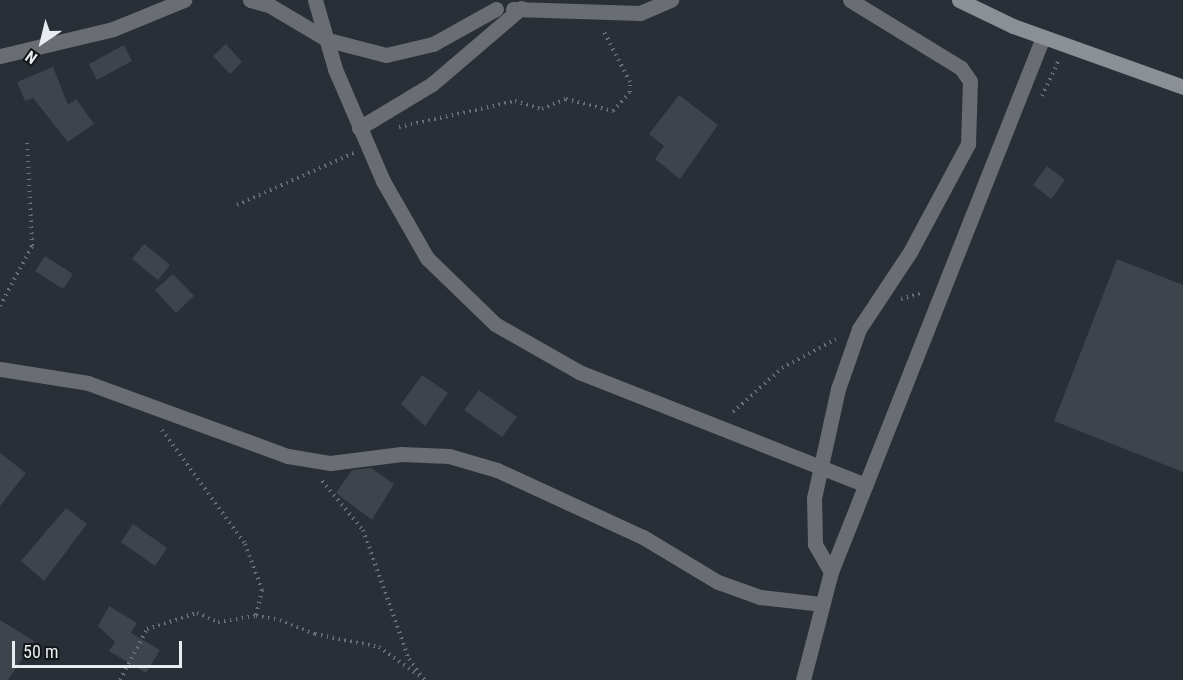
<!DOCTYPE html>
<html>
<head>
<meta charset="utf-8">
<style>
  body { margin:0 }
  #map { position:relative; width:1183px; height:680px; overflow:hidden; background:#292f36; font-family:"Roboto Condensed",sans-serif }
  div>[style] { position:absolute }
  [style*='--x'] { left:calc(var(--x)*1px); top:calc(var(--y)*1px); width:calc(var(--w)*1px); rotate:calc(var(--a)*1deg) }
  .building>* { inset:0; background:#3d444b }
  .path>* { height:4px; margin-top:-2px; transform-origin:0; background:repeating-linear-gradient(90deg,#6b7076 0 1.5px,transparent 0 6px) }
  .street>* { height:15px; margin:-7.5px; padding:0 7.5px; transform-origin:7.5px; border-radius:7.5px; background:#6a6d71 }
  .secondary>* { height:15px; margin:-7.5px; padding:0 7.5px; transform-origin:7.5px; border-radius:7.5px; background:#8b9096 }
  span { translate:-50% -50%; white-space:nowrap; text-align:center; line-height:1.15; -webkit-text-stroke:6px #14171a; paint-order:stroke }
  .north { position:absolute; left:12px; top:12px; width:60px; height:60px; -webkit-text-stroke:4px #14171a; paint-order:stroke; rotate:215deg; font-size:16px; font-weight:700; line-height:24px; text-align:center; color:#e8ecf0 }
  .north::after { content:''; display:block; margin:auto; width:21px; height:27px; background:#e8ecf0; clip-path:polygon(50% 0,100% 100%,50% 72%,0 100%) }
  .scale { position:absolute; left:12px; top:641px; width:170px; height:27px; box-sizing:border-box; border:3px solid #e8ecf0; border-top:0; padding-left:8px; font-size:18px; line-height:21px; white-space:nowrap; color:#e8ecf0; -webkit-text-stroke:4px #14171a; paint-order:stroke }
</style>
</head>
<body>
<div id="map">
  <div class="building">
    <i style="clip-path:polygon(226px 44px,242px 62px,230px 74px,213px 56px)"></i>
    <i style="clip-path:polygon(124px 45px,132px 61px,97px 80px,89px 64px)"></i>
    <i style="clip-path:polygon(53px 67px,68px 105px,76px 99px,94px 124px,68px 142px,33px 98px,25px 101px,17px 82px)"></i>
    <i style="clip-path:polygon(679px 95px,718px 125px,680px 179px,655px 159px,664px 146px,649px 134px)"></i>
    <i style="clip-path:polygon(1047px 166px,1065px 180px,1051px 199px,1033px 185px)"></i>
    <i style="clip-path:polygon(144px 244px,170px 265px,158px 280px,132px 259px)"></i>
    <i style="clip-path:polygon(45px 256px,73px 274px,63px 289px,35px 271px)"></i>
    <i style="clip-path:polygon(1117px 259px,1183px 285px,1183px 472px,1054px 421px)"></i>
    <i style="clip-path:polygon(173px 274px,194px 296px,176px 313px,155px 290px)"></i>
    <i style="clip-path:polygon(422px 375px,448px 393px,425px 426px,401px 404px)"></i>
    <i style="clip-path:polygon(479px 390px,517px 417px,502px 437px,464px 410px)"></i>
    <i style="clip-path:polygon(0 453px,26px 473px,0 506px)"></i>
    <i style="clip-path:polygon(371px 468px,394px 484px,372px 520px,336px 493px,352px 470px)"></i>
    <i style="clip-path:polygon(66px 508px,87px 524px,44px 581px,21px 561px)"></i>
    <i style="clip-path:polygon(133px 524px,167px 548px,155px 566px,121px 542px)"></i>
    <i style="clip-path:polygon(109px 606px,137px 623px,131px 633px,160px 650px,146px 673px,109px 651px,115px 642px,98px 626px)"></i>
    <i style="clip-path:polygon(0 620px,34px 641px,8px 680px,0 680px)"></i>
  </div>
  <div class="path">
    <i style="--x:1042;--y:96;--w:38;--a:-65"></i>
    <i style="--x:399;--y:127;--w:119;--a:-12.6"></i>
    <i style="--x:515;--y:101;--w:28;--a:17"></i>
    <i style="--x:542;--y:109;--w:26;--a:-23"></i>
    <i style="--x:566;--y:99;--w:49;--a:14.3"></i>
    <i style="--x:613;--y:111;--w:25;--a:-48"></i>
    <i style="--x:630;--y:92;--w:10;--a:-90"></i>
    <i style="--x:630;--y:82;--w:59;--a:-117.4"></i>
    <i style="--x:237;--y:205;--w:128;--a:-24"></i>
    <i style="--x:901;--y:299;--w:22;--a:-16"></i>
    <i style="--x:0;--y:306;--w:68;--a:-61.9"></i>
    <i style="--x:32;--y:246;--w:105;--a:-92.7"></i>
    <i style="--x:733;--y:412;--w:66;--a:-41.9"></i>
    <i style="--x:782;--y:368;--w:61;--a:-28.2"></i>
    <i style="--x:162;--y:430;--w:141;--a:53.9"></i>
    <i style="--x:245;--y:544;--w:49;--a:69.7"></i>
    <i style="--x:262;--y:590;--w:27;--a:103"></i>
    <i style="--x:322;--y:481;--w:64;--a:50.1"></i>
    <i style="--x:363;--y:530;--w:137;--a:70.4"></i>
    <i style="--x:409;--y:659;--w:26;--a:54"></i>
    <i style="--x:120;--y:680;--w:58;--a:-62.1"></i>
    <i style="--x:147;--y:629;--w:52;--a:-17.7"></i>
    <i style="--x:197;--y:613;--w:23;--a:23"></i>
    <i style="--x:218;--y:622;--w:38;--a:-9"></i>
    <i style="--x:256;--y:616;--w:24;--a:9"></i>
    <i style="--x:280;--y:620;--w:38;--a:22"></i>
    <i style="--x:315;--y:634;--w:65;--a:11.5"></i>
    <i style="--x:379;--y:647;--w:52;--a:35.5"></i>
  </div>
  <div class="street">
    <i style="--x:250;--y:0;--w:20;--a:15"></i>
    <i style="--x:269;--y:5;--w:69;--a:30.7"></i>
    <i style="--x:328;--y:40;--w:60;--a:14.5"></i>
    <i style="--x:386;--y:55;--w:48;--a:-13.2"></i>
    <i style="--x:433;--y:44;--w:72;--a:-29.1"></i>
    <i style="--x:315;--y:0;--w:72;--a:73.8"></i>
    <i style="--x:335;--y:69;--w:122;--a:66.8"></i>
    <i style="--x:383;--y:181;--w:89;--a:60.3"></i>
    <i style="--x:427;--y:258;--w:95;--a:44.1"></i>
    <i style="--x:495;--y:324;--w:97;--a:29.7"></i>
    <i style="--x:579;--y:372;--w:308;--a:21.5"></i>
    <i style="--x:513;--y:9;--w:127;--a:1.8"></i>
    <i style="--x:640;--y:13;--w:34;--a:-23"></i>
    <i style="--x:0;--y:56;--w:116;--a:-13.4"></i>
    <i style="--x:113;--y:29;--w:77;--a:-22.2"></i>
    <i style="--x:359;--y:128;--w:85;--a:-31.1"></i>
    <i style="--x:432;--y:84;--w:117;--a:-40.5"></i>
    <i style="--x:0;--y:369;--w:89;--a:9"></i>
    <i style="--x:88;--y:383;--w:213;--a:20.1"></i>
    <i style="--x:288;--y:456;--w:43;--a:9.5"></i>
    <i style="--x:330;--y:463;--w:72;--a:-7.2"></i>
    <i style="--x:401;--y:454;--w:48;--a:2.4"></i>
    <i style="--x:449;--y:456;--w:50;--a:16.3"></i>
    <i style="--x:497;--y:470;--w:161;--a:24.7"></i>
    <i style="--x:643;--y:537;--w:87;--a:31"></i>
    <i style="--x:718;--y:582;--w:45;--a:19.7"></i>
    <i style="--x:760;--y:597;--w:61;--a:6.5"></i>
    <i style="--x:831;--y:572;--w:32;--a:-120"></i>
    <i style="--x:815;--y:544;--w:46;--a:-91.2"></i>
    <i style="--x:814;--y:498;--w:112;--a:-77.6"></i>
    <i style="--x:838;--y:389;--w:64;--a:-70.7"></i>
    <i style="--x:859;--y:329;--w:92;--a:-56.5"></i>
    <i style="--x:910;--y:252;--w:123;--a:-61.8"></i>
    <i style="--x:968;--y:144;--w:63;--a:-88.2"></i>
    <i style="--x:970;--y:81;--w:16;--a:-125"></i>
    <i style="--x:961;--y:68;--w:130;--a:-148.5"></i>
    <i style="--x:803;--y:680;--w:112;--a:-75.5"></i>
    <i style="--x:831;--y:572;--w:575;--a:-68.38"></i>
  </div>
  <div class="secondary">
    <i style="--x:959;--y:0;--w:60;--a:25.7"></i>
    <i style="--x:1013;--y:26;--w:181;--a:19.7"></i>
  </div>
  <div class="north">N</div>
  <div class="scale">50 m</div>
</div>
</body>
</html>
